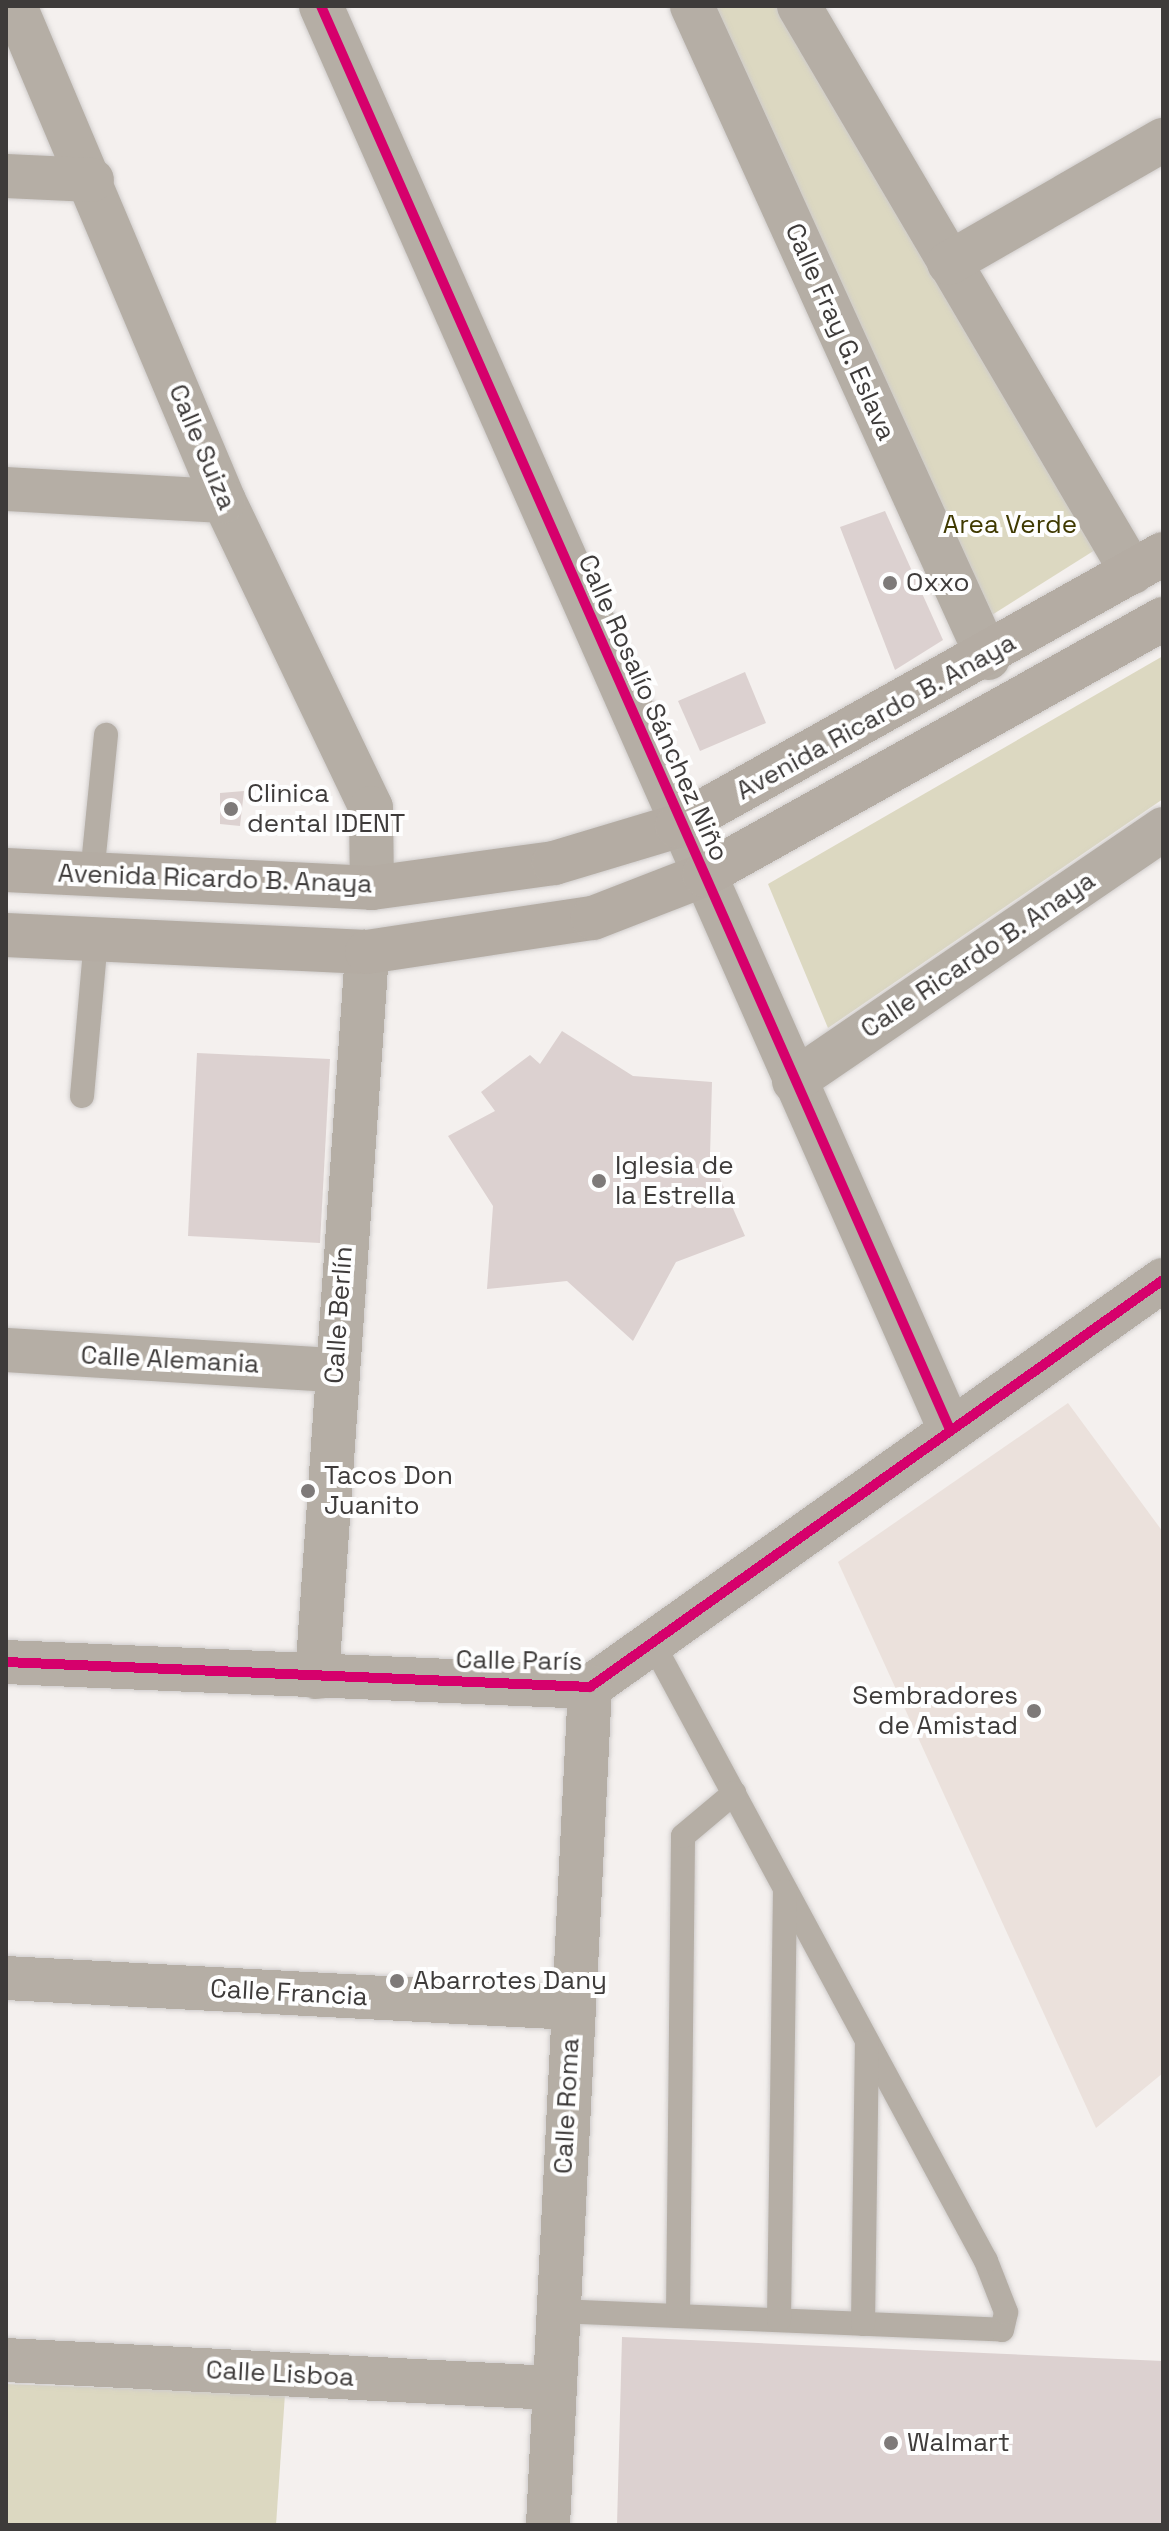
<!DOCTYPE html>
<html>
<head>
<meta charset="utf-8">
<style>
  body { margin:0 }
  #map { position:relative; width:1169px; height:2531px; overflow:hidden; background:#f4f0ee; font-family:"Space Grotesk",sans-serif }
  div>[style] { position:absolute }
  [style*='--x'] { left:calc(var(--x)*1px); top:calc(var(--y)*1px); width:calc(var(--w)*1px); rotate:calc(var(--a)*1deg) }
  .built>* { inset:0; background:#ebe1dc }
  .green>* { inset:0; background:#dcd8c1 }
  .building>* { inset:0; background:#dcd1d0 }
  .roads { filter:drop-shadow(0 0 2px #cfcccb) drop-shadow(0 0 2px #cfcccb) }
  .lane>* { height:24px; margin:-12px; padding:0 12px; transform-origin:12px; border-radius:12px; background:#b5aea5 }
  .street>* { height:44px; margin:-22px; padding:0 22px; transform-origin:22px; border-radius:22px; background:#b5aea5 }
  .secondary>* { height:44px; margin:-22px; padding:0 22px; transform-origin:22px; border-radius:22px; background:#b4aca3 }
  .cycleway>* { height:10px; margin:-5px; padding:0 5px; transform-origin:5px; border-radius:5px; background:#d6006c }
  .dots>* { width:22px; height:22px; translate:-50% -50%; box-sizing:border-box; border:4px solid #fefefe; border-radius:50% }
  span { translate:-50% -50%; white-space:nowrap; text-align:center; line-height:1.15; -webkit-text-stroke:8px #fefefe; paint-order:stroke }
  .street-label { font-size:26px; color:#3e3b3a }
  .park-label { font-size:26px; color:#3f3900 }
  .poi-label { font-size:26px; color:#3e3b3a }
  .left { translate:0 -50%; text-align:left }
  .right { translate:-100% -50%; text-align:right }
  .frame { position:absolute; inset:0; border:8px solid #3e3b3a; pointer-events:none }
</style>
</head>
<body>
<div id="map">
  <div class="built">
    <i style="clip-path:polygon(1068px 1403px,1163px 1532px,1163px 2073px,1096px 2128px,838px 1562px)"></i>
  </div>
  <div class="green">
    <i style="clip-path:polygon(711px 6px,783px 6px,1095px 550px,984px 620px)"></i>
    <i style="clip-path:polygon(1163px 656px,1163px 799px,828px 1028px,768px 884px)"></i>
    <i style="clip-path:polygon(6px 2384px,285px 2394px,276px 2525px,6px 2525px)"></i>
  </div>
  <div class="building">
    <i style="clip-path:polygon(885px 511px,943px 640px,895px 670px,840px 527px)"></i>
    <i style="clip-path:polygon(745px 672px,766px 723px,700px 751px,678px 701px)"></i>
    <i style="clip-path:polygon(244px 791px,240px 826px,220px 824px,220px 793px)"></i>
    <i style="clip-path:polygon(562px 1031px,633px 1076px,712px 1082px,710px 1156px,745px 1236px,676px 1262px,633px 1341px,567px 1281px,487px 1289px,493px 1206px,448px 1136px,495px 1111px,481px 1092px,530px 1055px,540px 1064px)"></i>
    <i style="clip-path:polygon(197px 1053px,330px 1059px,320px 1243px,188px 1236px)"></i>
    <i style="clip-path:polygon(622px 2337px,1163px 2361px,1163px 2525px,617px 2525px)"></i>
  </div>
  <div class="roads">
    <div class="lane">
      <i style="--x:92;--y:875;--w:141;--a:-84.3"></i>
      <i style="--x:82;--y:1096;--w:158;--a:-84.9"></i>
      <i style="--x:557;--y:2311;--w:445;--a:2.4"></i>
      <i style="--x:1002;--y:2330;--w:18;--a:-77"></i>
      <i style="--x:1006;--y:2312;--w:55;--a:-111.4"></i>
      <i style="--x:986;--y:2261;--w:703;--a:-118.35"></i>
      <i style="--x:678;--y:2316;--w:480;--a:-89.4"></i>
      <i style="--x:683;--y:1836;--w:67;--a:-40.1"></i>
      <i style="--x:779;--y:2320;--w:429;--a:-89.2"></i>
      <i style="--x:863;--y:2324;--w:281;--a:-89.2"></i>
    </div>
    <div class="street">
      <i style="--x:15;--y:6;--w:537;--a:67.11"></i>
      <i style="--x:224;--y:501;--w:340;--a:64.4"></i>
      <i style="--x:371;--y:808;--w:80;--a:89.3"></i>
      <i style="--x:321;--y:6;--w:1554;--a:66.16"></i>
      <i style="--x:692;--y:6;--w:716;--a:65.58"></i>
      <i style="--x:799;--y:6;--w:657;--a:59.53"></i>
      <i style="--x:6;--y:176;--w:86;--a:2.7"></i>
      <i style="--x:949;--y:263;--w:247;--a:-29.9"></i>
      <i style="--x:6;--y:489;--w:218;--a:3.2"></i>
      <i style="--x:794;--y:1081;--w:447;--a:-34.3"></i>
      <i style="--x:6;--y:1350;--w:329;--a:3.5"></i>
      <i style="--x:6;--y:1662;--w:585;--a:2.45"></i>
      <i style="--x:590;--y:1687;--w:703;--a:-35.39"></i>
      <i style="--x:317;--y:1677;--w:727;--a:-86.05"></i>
      <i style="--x:6;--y:1978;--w:567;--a:3.03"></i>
      <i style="--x:6;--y:2360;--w:548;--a:2.93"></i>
      <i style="--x:548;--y:2525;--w:839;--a:-87.13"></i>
    </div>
    <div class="secondary">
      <i style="--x:6;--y:870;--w:366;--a:2.8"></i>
      <i style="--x:372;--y:888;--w:184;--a:-7.8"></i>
      <i style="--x:554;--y:863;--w:128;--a:-16.7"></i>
      <i style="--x:677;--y:826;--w:557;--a:-29.23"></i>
      <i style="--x:6;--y:935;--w:361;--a:2.7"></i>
      <i style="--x:367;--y:952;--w:229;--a:-8.6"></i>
      <i style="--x:593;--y:918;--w:119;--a:-21.2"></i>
      <i style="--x:704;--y:875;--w:526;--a:-29.15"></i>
    </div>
  </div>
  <div class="cycleway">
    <i style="--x:321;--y:6;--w:1554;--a:66.16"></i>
    <i style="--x:6;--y:1662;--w:585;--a:2.45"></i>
    <i style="--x:590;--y:1687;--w:703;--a:-35.39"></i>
  </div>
  <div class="dots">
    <i style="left:890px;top:583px;background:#7e7a79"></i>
    <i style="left:231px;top:809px;background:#7e7a79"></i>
    <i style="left:599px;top:1181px;background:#7e7a79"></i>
    <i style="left:308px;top:1491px;background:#7e7a79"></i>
    <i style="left:1034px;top:1711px;background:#7e7a79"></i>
    <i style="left:397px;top:1981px;background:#7e7a79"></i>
    <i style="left:891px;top:2443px;background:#7e7a79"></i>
  </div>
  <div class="street-label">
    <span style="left:840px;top:332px;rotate:66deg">Calle Fray G. Eslava</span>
    <span style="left:202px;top:447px;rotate:67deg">Calle Suiza</span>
    <span style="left:653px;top:708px;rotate:66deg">Calle Rosalío Sánchez Niño</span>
    <span style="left:876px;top:717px;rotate:-29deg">Avenida Ricardo B. Anaya</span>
    <span style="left:215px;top:879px;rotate:2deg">Avenida Ricardo B. Anaya</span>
    <span style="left:978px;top:955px;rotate:-34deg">Calle Ricardo B. Anaya</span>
    <span style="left:339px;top:1315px;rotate:-86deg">Calle Berlín</span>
    <span style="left:170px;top:1360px;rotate:3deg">Calle Alemania</span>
    <span style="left:519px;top:1661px;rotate:1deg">Calle París</span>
    <span style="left:289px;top:1993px;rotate:3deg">Calle Francia</span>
    <span style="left:567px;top:2106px;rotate:-87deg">Calle Roma</span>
    <span style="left:280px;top:2374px;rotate:3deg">Calle Lisboa</span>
  </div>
  <div class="park-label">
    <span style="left:1010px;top:525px">Area Verde</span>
  </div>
  <div class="poi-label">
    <span class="left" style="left:906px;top:583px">Oxxo</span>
    <span class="left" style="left:247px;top:809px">Clinica<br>dental IDENT</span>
    <span class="left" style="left:615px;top:1181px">Iglesia de<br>la Estrella</span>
    <span class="left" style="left:324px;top:1491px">Tacos Don<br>Juanito</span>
    <span class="right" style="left:1018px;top:1711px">Sembradores<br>de Amistad</span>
    <span class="left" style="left:413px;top:1981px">Abarrotes Dany</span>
    <span class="left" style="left:907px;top:2443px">Walmart</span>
  </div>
  <div class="frame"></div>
</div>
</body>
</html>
